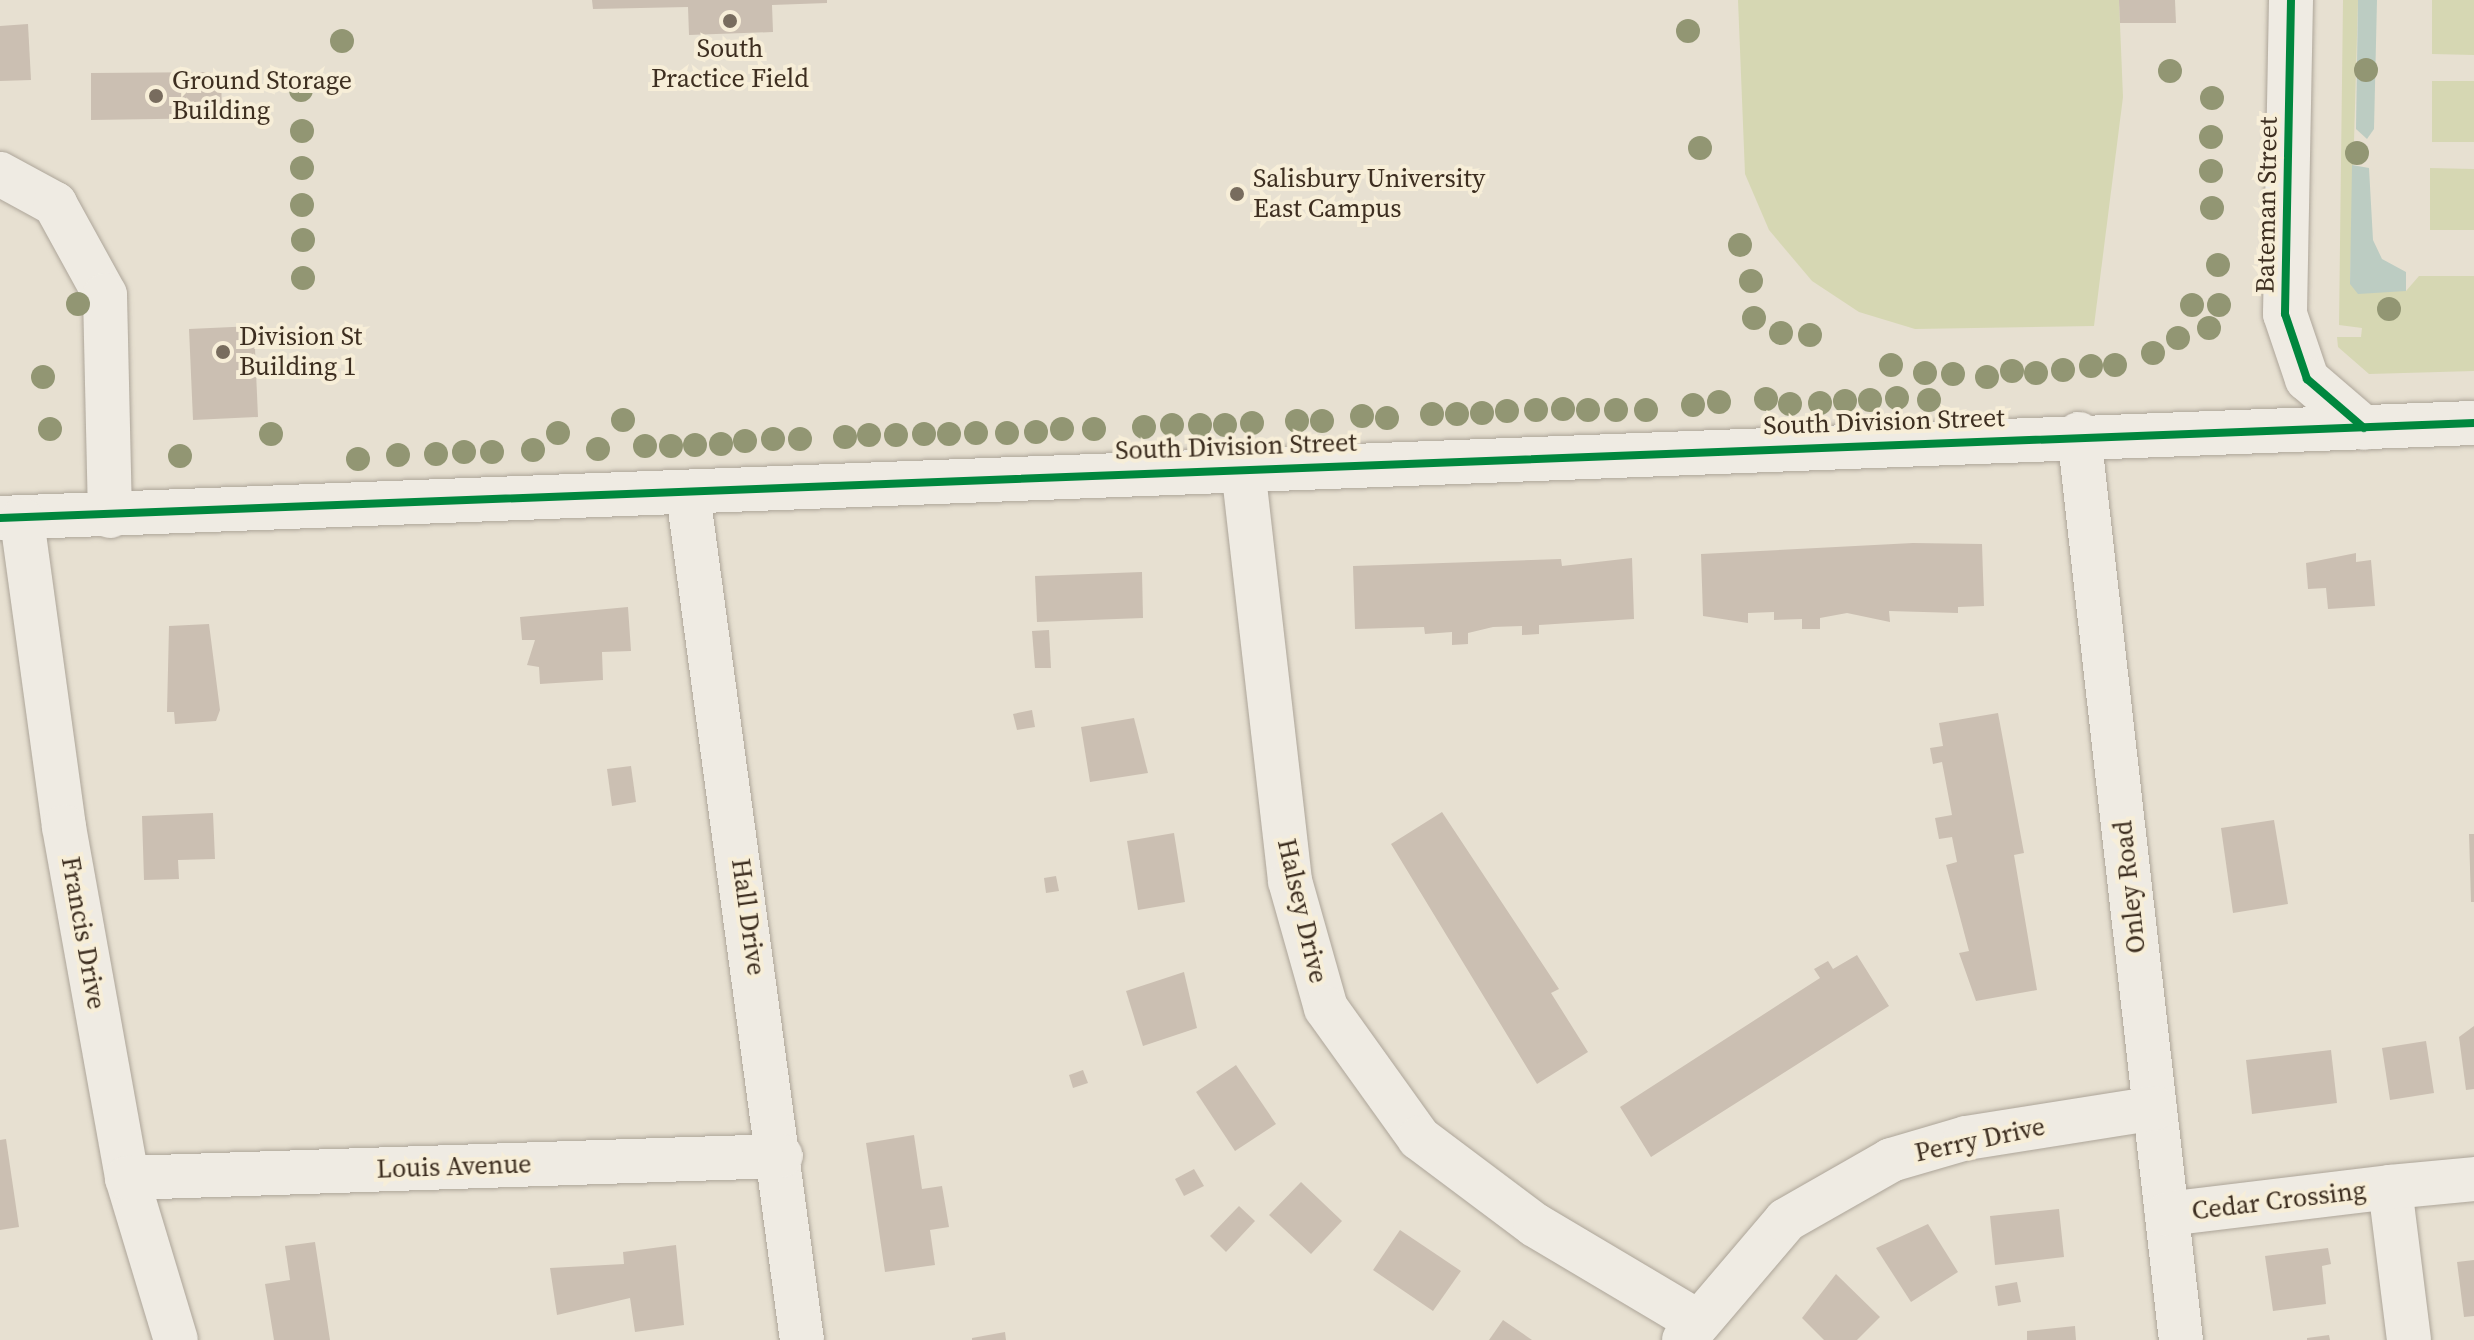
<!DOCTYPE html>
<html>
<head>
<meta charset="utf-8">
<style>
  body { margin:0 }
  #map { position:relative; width:2474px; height:1340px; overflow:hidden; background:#e7e0d1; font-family:"Source Serif 4",serif }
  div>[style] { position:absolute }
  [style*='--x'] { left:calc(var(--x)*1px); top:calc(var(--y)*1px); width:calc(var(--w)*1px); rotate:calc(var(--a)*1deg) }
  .green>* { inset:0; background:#d6d7b3 }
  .water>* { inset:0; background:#bcccc2 }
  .building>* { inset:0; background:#cbbfb2 }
  .roads { filter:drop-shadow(0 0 2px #ada599) drop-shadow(0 0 2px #ada599) }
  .minor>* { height:44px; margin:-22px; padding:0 22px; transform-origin:22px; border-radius:22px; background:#efebe3 }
  .cycleway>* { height:8px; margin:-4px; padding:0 4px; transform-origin:4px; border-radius:4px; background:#00873e }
  .trees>* { width:24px; height:24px; margin:-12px; border-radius:50%; background:#929673 }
  .dots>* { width:22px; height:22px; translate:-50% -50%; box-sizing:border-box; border:4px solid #f7eed8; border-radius:50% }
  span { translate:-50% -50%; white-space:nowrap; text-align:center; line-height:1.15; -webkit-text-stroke:8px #f7eed8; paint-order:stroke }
  .poi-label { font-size:26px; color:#3d2e20 }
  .left { translate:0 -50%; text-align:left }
  .street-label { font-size:26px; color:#3d2e20 }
</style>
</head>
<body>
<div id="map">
  <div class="green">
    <i style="clip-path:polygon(1738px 0,2119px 0,2123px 97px,2094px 326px,1915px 329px,1859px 312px,1812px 281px,1769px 230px,1745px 174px)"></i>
    <i style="clip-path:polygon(2343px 0,2358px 0,2350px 284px,2406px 291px,2419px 276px,2474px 276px,2474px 371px,2369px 374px,2338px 347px,2337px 337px,2361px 337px,2362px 328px,2339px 325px)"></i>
    <i style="clip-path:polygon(2432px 0,2474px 0,2474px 55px,2432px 54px)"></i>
    <i style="clip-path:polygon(2432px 81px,2474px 81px,2474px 142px,2432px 142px)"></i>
    <i style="clip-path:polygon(2430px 168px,2474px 169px,2474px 230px,2430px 230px)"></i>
  </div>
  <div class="water">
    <i style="clip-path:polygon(2358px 0,2377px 0,2374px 129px,2367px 139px,2356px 129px)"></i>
    <i style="clip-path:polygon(2352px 165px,2369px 168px,2373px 240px,2382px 259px,2406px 272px,2406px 291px,2358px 294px,2350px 284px)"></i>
  </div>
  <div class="building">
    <i style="clip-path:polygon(592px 0,827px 0,827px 3px,772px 5px,773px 32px,689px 35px,688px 7px,593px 9px)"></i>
    <i style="clip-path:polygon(2119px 0,2175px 0,2176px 23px,2120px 23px)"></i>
    <i style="clip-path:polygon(28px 24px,31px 80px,0 81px,0 26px)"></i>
    <i style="clip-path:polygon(221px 72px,222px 118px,91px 120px,91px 73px)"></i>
    <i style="clip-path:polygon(254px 326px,258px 417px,193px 420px,189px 329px)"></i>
    <i style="clip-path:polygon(1913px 543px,1982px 544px,1984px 606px,1958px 607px,1958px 613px,1889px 611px,1890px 622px,1847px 613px,1820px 618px,1820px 629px,1802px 629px,1802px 619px,1774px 620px,1774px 612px,1748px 613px,1748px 623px,1703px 616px,1701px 554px)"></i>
    <i style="clip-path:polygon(2356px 553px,2356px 562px,2371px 560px,2375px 606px,2328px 609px,2326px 588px,2308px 589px,2306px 563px)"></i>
    <i style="clip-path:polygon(1632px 558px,1634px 619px,1539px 625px,1539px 634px,1522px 635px,1522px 626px,1493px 627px,1468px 633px,1468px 644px,1452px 645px,1452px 632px,1425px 634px,1424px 627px,1355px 629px,1353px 566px,1561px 559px,1562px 566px)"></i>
    <i style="clip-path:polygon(1142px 572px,1143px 618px,1037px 622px,1035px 576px)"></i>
    <i style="clip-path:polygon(628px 607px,631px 651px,602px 652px,603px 680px,540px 684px,539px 667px,527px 665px,535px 640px,522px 640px,520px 617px)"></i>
    <i style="clip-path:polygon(209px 624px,220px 710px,216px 721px,175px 724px,174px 712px,167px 712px,169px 626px)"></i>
    <i style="clip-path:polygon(1049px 630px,1051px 668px,1035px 668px,1032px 631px)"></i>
    <i style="clip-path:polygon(1032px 710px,1035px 727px,1017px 730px,1013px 714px)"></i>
    <i style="clip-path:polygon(1998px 713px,2024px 853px,2014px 855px,2037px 990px,1976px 1001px,1959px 953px,1969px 951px,1946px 865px,1957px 862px,1952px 837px,1939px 839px,1935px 818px,1952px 815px,1942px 762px,1933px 764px,1930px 748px,1943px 746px,1939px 723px)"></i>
    <i style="clip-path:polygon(1134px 718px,1148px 773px,1090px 782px,1081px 727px)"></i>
    <i style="clip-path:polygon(631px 766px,636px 802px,612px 806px,607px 769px)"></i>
    <i style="clip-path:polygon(1442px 812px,1559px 989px,1551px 993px,1588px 1052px,1537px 1084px,1391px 844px)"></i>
    <i style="clip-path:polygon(213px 813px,215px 859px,178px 860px,179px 879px,144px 880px,142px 816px)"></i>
    <i style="clip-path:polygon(2274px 820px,2288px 904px,2233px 913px,2221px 828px)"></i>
    <i style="clip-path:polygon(1174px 833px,1185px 902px,1138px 910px,1127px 841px)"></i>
    <i style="clip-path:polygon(2469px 834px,2474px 834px,2474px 902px,2471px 902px)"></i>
    <i style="clip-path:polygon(1056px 876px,1059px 891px,1046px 893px,1044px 878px)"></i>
    <i style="clip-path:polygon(1857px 955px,1889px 1006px,1651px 1157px,1620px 1107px,1820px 978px,1814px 969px,1828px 961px,1833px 969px)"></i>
    <i style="clip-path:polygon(1184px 972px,1197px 1028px,1143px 1046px,1126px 991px)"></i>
    <i style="clip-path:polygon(2474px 1026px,2474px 1089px,2466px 1090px,2459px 1037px)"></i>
    <i style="clip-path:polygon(2426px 1041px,2434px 1093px,2390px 1100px,2382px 1048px)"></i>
    <i style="clip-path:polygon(2331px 1050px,2337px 1103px,2252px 1114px,2246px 1060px)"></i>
    <i style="clip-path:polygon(1236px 1065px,1276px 1124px,1235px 1151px,1196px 1092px)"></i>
    <i style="clip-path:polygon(1083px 1070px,1088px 1083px,1073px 1088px,1069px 1075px)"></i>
    <i style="clip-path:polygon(914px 1135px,922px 1189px,942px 1186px,949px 1227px,930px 1230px,935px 1265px,885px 1272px,866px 1143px)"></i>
    <i style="clip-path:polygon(6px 1139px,19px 1227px,0 1230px,0 1140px)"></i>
    <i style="clip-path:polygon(1194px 1169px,1204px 1186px,1184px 1196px,1175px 1179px)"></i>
    <i style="clip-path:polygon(1301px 1182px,1342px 1221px,1311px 1254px,1269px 1215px)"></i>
    <i style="clip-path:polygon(1239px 1206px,1255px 1221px,1226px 1252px,1210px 1236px)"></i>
    <i style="clip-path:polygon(2059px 1209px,2064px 1257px,1995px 1265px,1990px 1216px)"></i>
    <i style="clip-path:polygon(1928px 1224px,1958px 1272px,1911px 1302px,1876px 1248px)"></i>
    <i style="clip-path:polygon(1400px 1230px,1461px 1271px,1433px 1311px,1373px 1270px)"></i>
    <i style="clip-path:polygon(315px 1242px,330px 1340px,274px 1340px,265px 1284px,290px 1280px,285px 1246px)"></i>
    <i style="clip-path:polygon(676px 1245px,684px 1325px,635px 1332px,630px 1298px,557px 1315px,550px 1268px,624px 1264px,623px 1252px)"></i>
    <i style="clip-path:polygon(2328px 1248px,2331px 1264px,2322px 1266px,2326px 1304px,2273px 1311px,2265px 1256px)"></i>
    <i style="clip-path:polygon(2474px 1260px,2474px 1316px,2464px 1317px,2457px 1262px)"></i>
    <i style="clip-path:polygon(1836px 1274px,1880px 1317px,1857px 1340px,1824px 1340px,1802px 1318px)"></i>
    <i style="clip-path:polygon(2017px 1282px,2021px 1302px,1998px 1306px,1995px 1286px)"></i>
    <i style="clip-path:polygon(1503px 1320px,1532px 1340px,1489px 1340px)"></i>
    <i style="clip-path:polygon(2075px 1326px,2076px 1340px,2027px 1340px,2027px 1331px)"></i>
    <i style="clip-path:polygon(1005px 1332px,1006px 1340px,972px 1340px,972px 1338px)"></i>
    <i style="clip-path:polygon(2329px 1335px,2330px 1340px,2307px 1340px,2307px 1338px)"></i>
  </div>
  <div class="roads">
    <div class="minor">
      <i style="--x:2291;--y:0;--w:314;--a:91.1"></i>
      <i style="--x:2285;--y:314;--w:69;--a:71.3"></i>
      <i style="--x:2307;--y:379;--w:75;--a:40.7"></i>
      <i style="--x:0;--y:174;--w:63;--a:28.6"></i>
      <i style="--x:55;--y:204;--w:104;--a:61.2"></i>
      <i style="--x:105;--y:295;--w:221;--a:88.7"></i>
      <i style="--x:2079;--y:434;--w:912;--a:83.58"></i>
      <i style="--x:1243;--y:468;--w:416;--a:83.5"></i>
      <i style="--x:1290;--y:881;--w:132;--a:74.2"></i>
      <i style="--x:1326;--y:1008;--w:160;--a:54.4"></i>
      <i style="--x:1419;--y:1138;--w:145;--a:36.9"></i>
      <i style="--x:1535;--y:1225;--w:186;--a:30.7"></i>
      <i style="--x:688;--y:494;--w:854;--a:82.33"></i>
      <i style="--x:0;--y:518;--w:2476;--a:-2.2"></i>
      <i style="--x:22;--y:520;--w:310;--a:82.2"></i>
      <i style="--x:64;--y:827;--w:357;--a:79.8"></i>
      <i style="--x:127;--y:1178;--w:169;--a:73.2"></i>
      <i style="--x:127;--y:1178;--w:654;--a:-1.93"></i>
      <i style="--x:2167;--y:1214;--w:225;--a:-6.9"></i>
      <i style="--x:1684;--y:1340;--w:157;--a:-49.6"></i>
      <i style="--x:1786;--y:1220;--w:121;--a:-29.7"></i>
      <i style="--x:1891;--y:1160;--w:78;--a:-16.3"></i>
      <i style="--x:1966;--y:1138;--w:191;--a:-9"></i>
      <i style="--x:2409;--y:1340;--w:154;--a:-97.1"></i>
      <i style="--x:2390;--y:1187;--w:84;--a:-5.4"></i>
    </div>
  </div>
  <div class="cycleway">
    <i style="--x:2291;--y:0;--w:314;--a:91.1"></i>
    <i style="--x:2285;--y:314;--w:69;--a:71.3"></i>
    <i style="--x:2307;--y:379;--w:75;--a:40.7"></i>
    <i style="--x:0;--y:518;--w:2476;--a:-2.2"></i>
  </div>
  <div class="trees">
    <i style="left:1688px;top:31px"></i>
    <i style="left:342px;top:41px"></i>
    <i style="left:2366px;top:70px"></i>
    <i style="left:2170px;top:71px"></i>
    <i style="left:301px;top:90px"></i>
    <i style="left:2212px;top:98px"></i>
    <i style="left:302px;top:131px"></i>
    <i style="left:2211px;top:137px"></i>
    <i style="left:1700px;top:148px"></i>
    <i style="left:2357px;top:153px"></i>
    <i style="left:302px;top:168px"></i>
    <i style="left:2211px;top:171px"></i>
    <i style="left:302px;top:205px"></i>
    <i style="left:2212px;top:208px"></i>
    <i style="left:303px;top:240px"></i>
    <i style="left:1740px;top:245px"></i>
    <i style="left:2218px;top:265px"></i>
    <i style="left:303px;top:278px"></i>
    <i style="left:1751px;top:281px"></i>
    <i style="left:78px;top:304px"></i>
    <i style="left:2192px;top:305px"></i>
    <i style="left:2219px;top:305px"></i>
    <i style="left:2389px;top:309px"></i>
    <i style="left:1754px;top:318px"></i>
    <i style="left:2209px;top:328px"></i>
    <i style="left:1781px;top:333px"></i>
    <i style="left:1810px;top:335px"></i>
    <i style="left:2178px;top:338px"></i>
    <i style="left:2153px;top:353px"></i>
    <i style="left:1891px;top:365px"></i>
    <i style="left:2115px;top:365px"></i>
    <i style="left:2091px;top:366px"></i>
    <i style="left:2063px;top:370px"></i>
    <i style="left:2012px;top:371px"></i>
    <i style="left:1925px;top:373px"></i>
    <i style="left:2036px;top:373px"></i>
    <i style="left:1953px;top:374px"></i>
    <i style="left:43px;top:377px"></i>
    <i style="left:1987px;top:377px"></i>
    <i style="left:1897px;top:398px"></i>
    <i style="left:1766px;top:399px"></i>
    <i style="left:1870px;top:400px"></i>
    <i style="left:1929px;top:400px"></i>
    <i style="left:1845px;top:401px"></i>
    <i style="left:1719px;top:402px"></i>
    <i style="left:1820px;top:403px"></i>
    <i style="left:1790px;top:404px"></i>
    <i style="left:1693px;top:405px"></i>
    <i style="left:1563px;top:409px"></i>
    <i style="left:1536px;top:410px"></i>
    <i style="left:1588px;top:410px"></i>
    <i style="left:1616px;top:410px"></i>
    <i style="left:1646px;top:410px"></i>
    <i style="left:1507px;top:411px"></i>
    <i style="left:1482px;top:413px"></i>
    <i style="left:1432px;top:414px"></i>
    <i style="left:1457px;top:414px"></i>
    <i style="left:1362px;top:416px"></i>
    <i style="left:1387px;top:418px"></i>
    <i style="left:623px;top:420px"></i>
    <i style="left:1297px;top:421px"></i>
    <i style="left:1322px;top:421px"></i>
    <i style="left:1252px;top:423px"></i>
    <i style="left:1172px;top:425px"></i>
    <i style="left:1200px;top:425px"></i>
    <i style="left:1225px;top:425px"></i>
    <i style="left:1144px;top:427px"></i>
    <i style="left:50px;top:429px"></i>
    <i style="left:1062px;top:429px"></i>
    <i style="left:1094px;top:429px"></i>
    <i style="left:1036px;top:432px"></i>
    <i style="left:558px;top:433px"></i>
    <i style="left:976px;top:433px"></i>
    <i style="left:1007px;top:433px"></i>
    <i style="left:271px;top:434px"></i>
    <i style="left:924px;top:434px"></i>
    <i style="left:949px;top:434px"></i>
    <i style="left:869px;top:435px"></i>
    <i style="left:896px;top:435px"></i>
    <i style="left:845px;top:437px"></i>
    <i style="left:773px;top:439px"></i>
    <i style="left:800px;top:439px"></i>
    <i style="left:745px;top:441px"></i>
    <i style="left:721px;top:444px"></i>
    <i style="left:695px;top:445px"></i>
    <i style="left:645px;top:446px"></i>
    <i style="left:671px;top:446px"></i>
    <i style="left:598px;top:449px"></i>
    <i style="left:533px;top:450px"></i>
    <i style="left:464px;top:452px"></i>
    <i style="left:492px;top:452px"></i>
    <i style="left:436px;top:454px"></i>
    <i style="left:398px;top:455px"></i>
    <i style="left:180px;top:456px"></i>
    <i style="left:358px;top:459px"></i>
  </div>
  <div class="dots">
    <i style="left:730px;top:21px;background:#786c5e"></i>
    <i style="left:156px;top:96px;background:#786c5e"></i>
    <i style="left:1237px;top:194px;background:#786c5e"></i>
    <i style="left:223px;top:352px;background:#786c5e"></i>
  </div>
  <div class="poi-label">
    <span style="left:730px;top:64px">South<br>Practice Field</span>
    <span class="left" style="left:172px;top:96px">Ground Storage<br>Building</span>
    <span class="left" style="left:1253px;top:194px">Salisbury University<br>East Campus</span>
    <span class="left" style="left:239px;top:352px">Division St<br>Building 1</span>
  </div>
  <div class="street-label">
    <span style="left:2267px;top:205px;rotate:-89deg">Bateman Street</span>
    <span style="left:1884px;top:422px;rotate:-2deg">South Division Street</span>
    <span style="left:1236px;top:447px;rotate:-2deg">South Division Street</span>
    <span style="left:2130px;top:887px;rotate:-96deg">Onley Road</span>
    <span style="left:1302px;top:911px;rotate:77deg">Halsey Drive</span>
    <span style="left:748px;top:917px;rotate:82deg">Hall Drive</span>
    <span style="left:83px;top:933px;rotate:80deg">Francis Drive</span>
    <span style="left:1980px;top:1140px;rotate:-12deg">Perry Drive</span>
    <span style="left:454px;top:1167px;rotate:-2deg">Louis Avenue</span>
    <span style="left:2279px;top:1201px;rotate:-7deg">Cedar Crossing</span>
  </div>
</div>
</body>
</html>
